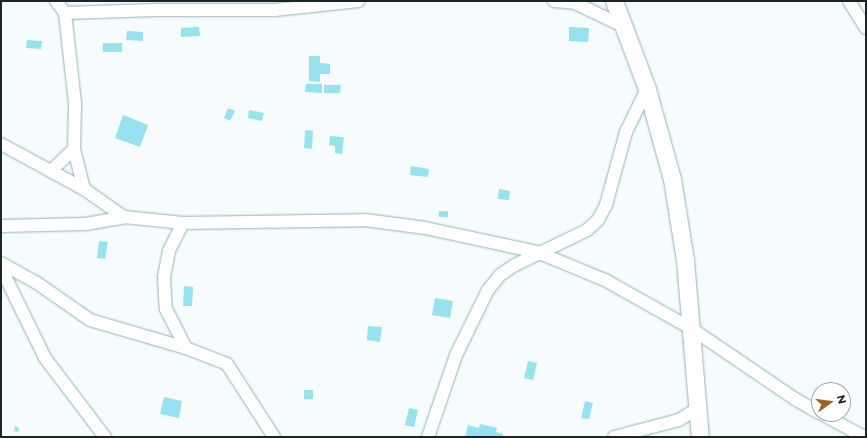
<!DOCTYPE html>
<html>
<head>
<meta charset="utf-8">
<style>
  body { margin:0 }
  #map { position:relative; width:867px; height:438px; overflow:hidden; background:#f6fcfe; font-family:Montserrat,sans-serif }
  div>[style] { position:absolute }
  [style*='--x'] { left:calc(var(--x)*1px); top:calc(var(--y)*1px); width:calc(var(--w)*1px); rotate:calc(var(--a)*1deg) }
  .building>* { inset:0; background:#97e2ef }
  .roads { filter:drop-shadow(0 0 1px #94b2b7) drop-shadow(0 0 1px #94b2b7) }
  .street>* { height:12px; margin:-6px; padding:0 6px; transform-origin:6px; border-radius:6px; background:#fff }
  .secondary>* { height:17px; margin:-8.5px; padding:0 8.5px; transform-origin:8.5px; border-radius:8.5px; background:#fff }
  span { translate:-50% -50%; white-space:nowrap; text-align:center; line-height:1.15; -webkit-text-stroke:3px #fff; paint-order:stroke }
  .frame { position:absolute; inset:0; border:2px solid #1a2528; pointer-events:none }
  .north { position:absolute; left:811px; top:382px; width:40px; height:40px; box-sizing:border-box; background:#fff; border:1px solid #a3a8a9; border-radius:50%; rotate:76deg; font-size:11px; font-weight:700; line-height:16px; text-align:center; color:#1a2528 }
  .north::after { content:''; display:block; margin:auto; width:14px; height:18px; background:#a06228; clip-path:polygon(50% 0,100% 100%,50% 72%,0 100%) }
</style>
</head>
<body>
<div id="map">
  <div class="building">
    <i style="clip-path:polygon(199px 27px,200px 36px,181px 37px,181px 28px)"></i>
    <i style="clip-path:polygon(569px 27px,589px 28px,588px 42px,569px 41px)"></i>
    <i style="clip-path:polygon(127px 31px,143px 32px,143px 41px,126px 40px)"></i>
    <i style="clip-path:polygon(27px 40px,42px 41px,41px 49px,26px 48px)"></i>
    <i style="clip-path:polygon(103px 43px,122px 43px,122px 52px,103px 52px)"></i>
    <i style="clip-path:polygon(309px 56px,320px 56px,320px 63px,330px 64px,330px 74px,320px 74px,320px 82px,309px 81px)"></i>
    <i style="clip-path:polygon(306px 84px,322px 84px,322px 93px,305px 92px)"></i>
    <i style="clip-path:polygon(324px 85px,341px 85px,340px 93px,324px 93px)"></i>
    <i style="clip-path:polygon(228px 108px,235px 111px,230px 121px,224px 118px)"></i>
    <i style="clip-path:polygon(249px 110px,264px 113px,262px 121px,248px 118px)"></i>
    <i style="clip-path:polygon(123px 115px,148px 125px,140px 147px,115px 138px)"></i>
    <i style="clip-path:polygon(305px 130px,313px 131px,312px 149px,304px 148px)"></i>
    <i style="clip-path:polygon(330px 136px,344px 137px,342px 154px,335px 153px,335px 146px,329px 145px)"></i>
    <i style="clip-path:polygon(411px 166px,429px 169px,428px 177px,410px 175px)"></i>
    <i style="clip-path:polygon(499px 189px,510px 191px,509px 200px,498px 199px)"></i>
    <i style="clip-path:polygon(439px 211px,448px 211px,448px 217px,439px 217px)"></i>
    <i style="clip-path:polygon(99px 241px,108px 242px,105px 259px,97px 258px)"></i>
    <i style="clip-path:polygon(184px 286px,193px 287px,192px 306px,183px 306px)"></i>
    <i style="clip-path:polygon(435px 298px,453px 301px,450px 318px,432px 315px)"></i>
    <i style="clip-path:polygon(368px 326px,382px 327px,380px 342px,367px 340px)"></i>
    <i style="clip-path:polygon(528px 361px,537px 363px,533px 380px,524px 378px)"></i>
    <i style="clip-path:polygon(304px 390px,313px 390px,313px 399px,304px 399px)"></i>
    <i style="clip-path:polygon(164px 397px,182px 401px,179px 418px,160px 414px)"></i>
    <i style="clip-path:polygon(585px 401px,593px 403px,589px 419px,581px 418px)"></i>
    <i style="clip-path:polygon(409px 408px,418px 410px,414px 427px,405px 425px)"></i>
    <i style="clip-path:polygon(480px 424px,497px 428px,496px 432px,503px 434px,503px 437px,465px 437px,468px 425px,479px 428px)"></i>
    <i style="clip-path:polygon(15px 426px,19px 428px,18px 432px,14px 431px)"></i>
  </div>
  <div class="roads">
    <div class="street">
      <i style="--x:56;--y:1;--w:15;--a:53"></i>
      <i style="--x:65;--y:13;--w:91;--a:83.7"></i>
      <i style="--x:75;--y:103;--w:46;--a:91.2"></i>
      <i style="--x:74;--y:149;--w:41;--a:76"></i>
      <i style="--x:554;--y:1;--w:21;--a:5"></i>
      <i style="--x:575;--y:3;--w:55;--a:25.6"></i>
      <i style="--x:849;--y:1;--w:32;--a:58"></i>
      <i style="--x:65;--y:13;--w:91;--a:-1.9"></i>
      <i style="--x:156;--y:10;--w:119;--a:0"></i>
      <i style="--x:275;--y:10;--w:84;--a:-6.1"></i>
      <i style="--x:1;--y:144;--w:94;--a:28.5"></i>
      <i style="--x:84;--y:189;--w:49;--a:35"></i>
      <i style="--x:124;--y:217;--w:59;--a:5.8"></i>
      <i style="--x:183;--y:223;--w:182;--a:-0.9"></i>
      <i style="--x:365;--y:220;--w:61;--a:7.6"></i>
      <i style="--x:425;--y:228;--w:115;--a:12.1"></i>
      <i style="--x:537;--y:252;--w:74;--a:22.4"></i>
      <i style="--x:605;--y:280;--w:100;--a:29.4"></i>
      <i style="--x:692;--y:329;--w:125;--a:34.2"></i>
      <i style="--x:795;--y:399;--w:28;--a:30"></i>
      <i style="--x:51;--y:171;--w:32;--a:-44"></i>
      <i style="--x:183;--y:223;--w:31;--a:117"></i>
      <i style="--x:169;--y:251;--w:25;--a:101"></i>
      <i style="--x:164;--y:276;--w:33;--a:87"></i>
      <i style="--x:166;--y:309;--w:44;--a:62.9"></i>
      <i style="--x:1;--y:226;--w:85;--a:-1.3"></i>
      <i style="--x:86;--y:224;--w:39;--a:-10"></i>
      <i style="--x:1;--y:263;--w:41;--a:29.1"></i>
      <i style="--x:37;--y:283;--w:65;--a:34.9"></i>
      <i style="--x:90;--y:320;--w:100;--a:16.3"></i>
      <i style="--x:186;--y:348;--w:44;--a:21.3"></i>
      <i style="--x:227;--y:364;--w:87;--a:57.2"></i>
      <i style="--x:1;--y:268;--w:100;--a:63.9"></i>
      <i style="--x:45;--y:358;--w:99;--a:52.8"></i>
      <i style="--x:822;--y:414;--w:48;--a:28.7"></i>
      <i style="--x:428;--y:437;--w:87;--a:-71.1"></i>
      <i style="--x:456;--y:355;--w:72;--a:-63.8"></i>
      <i style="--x:488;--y:290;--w:19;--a:-51"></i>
      <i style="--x:500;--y:275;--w:18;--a:-34"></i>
      <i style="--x:515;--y:265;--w:80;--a:-25.9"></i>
      <i style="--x:587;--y:230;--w:15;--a:-42"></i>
      <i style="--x:598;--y:220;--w:17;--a:-62"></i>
      <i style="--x:606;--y:205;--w:76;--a:-74.7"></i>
      <i style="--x:626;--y:132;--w:48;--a:-64"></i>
      <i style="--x:614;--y:437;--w:67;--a:-14.7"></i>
      <i style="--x:679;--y:420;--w:22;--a:-32"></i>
    </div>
    <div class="secondary">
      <i style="--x:614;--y:1;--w:94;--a:69.4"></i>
      <i style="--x:647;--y:89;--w:93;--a:74.5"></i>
      <i style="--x:672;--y:179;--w:82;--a:80.9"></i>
      <i style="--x:685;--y:260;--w:178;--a:85.2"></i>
    </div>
  </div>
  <div class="frame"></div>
  <div class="north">N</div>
</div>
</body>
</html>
